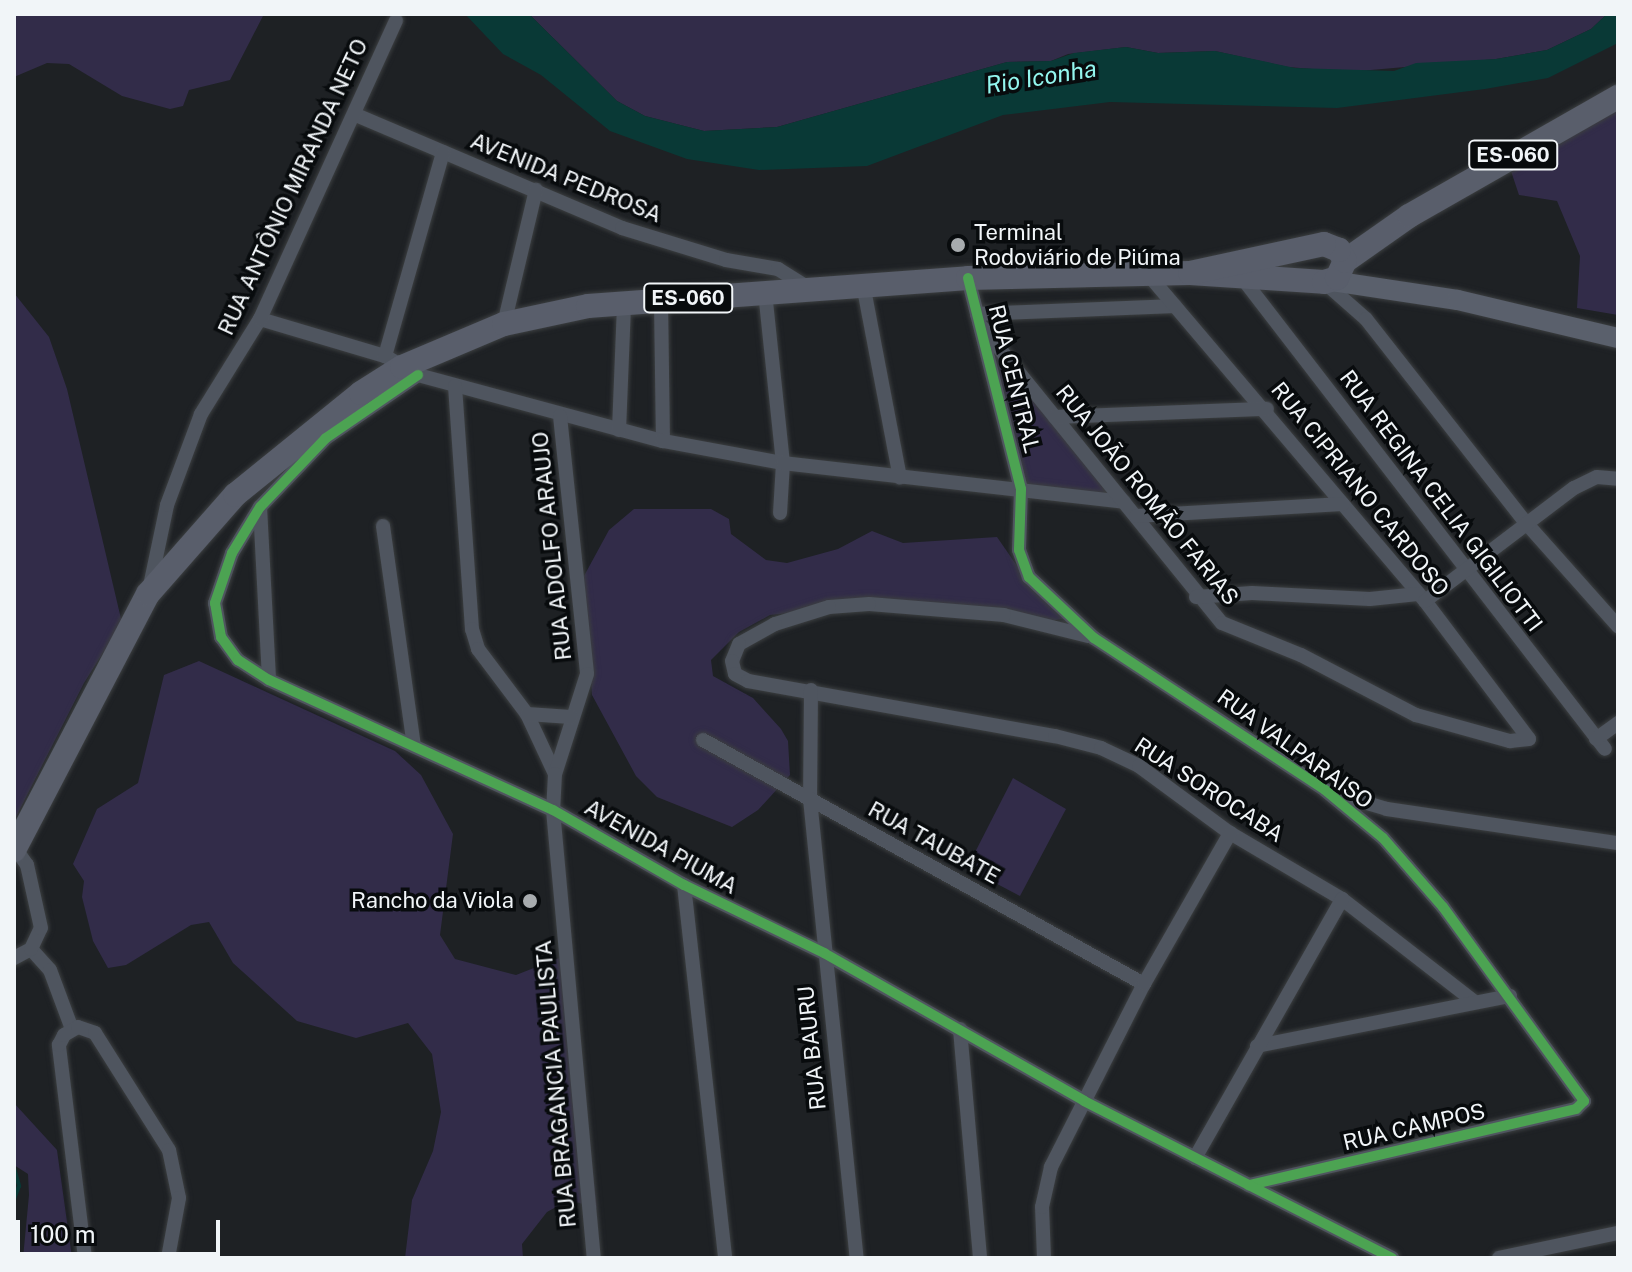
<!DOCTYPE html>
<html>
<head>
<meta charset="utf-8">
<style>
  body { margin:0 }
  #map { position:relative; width:1632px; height:1272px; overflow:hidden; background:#1e2124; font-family:"Public Sans",sans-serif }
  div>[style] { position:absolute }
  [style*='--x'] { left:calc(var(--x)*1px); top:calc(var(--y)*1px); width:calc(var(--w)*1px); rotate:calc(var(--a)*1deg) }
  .green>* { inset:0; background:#322c49 }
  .water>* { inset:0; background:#093936 }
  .stream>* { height:4px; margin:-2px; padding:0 2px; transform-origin:2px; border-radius:2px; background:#093936 }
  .roads { filter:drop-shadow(0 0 2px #3c3f41) drop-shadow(0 0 2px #3c3f41) }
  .street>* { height:14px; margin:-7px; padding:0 7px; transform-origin:7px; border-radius:7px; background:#4f555f }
  .secondary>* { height:20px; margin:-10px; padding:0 10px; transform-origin:10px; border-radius:10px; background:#5a606c }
  .primary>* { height:24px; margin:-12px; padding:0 12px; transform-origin:12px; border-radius:12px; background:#595e6b }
  .cycleway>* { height:10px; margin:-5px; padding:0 5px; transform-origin:5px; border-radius:5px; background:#4ca352 }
  .dots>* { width:22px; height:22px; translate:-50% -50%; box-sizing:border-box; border:4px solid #080b0d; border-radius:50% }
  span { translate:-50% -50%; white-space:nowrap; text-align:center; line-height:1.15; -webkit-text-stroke:7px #080b0d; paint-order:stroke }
  .shield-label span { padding:2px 6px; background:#080b0d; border:2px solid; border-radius:6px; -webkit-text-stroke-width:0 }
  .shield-label { font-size:20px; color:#f1f5f8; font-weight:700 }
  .street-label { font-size:22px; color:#f1f5f8 }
  .poi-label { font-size:22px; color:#f1f5f8 }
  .left { translate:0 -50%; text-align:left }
  .right { translate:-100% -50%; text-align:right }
  .water-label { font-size:24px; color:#93f6ee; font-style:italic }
  .frame { position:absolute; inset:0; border:16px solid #f1f5f8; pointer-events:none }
  .scale { position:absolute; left:16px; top:1220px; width:204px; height:36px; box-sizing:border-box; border:4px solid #f1f5f8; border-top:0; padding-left:10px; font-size:24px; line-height:28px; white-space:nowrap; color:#f1f5f8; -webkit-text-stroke:6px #080b0d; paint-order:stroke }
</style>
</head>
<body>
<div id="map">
  <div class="green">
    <i style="clip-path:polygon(14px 14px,264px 14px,230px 80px,189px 90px,183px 106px,170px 109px,122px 96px,69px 64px,47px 63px,14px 77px)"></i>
    <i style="clip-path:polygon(529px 14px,1607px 14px,1591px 29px,1547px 50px,1496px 59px,1348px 72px,1288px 67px,1215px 51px,1158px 53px,1126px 47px,1068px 54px,1051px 61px,1007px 62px,777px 127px,704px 131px,645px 116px,617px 101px)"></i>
    <i style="clip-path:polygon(1618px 110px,1618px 315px,1577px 308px,1580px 256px,1557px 201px,1519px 195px,1510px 168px)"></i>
    <i style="clip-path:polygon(14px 293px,49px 337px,67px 389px,122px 623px,84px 683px,14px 821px)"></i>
    <i style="clip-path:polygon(972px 317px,1122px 500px,1017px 486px)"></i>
    <i style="clip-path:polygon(634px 509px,711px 509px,729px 519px,731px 534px,766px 560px,787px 563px,838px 549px,872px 531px,903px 543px,997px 537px,1031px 586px,1069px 618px,1036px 623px,858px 606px,770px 615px,739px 632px,711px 660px,713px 676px,753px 698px,781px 729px,788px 741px,790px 775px,758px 810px,732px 827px,657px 797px,636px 776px,592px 695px,584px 576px,609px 530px)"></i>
    <i style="clip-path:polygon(199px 661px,395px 751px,421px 775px,453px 834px,440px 935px,455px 959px,516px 975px,567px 955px,597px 1208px,569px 1200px,547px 1212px,522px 1244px,523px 1258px,405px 1258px,412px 1200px,433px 1151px,441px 1112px,432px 1054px,408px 1023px,356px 1038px,297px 1021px,233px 963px,209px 922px,191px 925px,126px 965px,108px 968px,93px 941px,82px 897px,84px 881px,73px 864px,97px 809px,138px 783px,164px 675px)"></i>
    <i style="clip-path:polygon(1013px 778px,1066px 809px,1020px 896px,967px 868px)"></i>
    <i style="clip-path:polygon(14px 1103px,57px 1150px,72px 1258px,23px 1258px,29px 1195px,28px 1174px,14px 1165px)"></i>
  </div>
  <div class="water">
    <i style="clip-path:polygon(465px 14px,529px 14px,617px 101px,645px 116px,704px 131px,777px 127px,1007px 62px,1051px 61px,1074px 53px,1126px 47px,1158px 53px,1215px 51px,1295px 68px,1394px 71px,1416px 63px,1496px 59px,1547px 50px,1591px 29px,1607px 14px,1618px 14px,1618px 43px,1548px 78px,1485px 89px,1337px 108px,1110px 102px,1003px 115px,867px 166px,759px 170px,687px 159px,610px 131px,541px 75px,503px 54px)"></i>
  </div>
  <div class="stream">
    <i style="--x:14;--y:1168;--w:19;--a:74"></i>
    <i style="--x:19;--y:1186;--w:14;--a:111"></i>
  </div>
  <div class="roads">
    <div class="street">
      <i style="--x:356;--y:115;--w:289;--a:23"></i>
      <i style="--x:622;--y:228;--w:109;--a:17.1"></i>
      <i style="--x:726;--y:260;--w:53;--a:9.8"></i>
      <i style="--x:778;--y:269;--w:34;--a:32"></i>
      <i style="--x:968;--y:278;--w:218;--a:75.9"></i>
      <i style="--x:1021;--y:489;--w:61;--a:91.9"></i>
      <i style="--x:1019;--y:550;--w:29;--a:70"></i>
      <i style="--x:1029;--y:577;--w:89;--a:43.2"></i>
      <i style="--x:1094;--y:638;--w:277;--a:33.3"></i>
      <i style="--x:1325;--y:790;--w:75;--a:39.6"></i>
      <i style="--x:1383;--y:838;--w:91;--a:49"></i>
      <i style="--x:1443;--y:907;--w:240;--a:54"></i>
      <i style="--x:1584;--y:1101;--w:11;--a:135"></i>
      <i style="--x:1576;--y:1109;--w:336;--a:166.9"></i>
      <i style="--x:1243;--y:279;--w:593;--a:52.4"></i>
      <i style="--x:1324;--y:282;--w:56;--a:41.4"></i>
      <i style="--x:1366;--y:319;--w:261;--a:51.9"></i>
      <i style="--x:1527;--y:524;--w:137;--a:48.3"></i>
      <i style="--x:863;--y:284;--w:197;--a:79.2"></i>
      <i style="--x:765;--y:292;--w:172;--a:84"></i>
      <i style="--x:783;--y:463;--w:50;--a:93.4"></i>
      <i style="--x:661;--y:300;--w:141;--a:89.2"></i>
      <i style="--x:977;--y:314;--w:198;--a:-2.3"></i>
      <i style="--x:260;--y:319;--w:130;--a:16.5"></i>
      <i style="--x:385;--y:356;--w:38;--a:30"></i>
      <i style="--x:418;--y:375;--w:254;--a:15.1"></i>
      <i style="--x:663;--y:441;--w:122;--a:10.4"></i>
      <i style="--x:783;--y:463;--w:343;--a:6.5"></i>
      <i style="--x:504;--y:324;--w:138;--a:-76.6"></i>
      <i style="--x:982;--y:327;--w:381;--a:51"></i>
      <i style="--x:1222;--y:623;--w:85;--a:22.1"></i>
      <i style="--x:1301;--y:655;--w:130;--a:27.6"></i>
      <i style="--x:1416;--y:715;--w:98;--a:15.5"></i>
      <i style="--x:1510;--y:741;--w:19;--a:-6"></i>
      <i style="--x:1529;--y:739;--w:173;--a:-127"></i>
      <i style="--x:1425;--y:601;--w:427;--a:-130.3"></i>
      <i style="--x:385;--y:356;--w:212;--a:-74.1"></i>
      <i style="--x:418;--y:375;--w:112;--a:145.6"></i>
      <i style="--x:326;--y:438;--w:95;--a:133.7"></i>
      <i style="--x:260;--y:507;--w:54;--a:121.3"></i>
      <i style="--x:232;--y:553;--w:53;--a:108.8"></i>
      <i style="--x:215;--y:603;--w:35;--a:80"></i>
      <i style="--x:221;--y:637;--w:29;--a:54"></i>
      <i style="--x:238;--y:660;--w:37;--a:33"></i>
      <i style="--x:269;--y:680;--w:312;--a:24.6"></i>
      <i style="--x:553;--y:810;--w:151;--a:29.8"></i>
      <i style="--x:684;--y:885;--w:156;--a:25.9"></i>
      <i style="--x:824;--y:953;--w:299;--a:29.6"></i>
      <i style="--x:1084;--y:1101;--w:346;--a:27"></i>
      <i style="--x:455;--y:386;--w:244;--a:86"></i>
      <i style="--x:472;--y:629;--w:21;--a:73"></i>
      <i style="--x:478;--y:649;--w:81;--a:53"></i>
      <i style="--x:527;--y:714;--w:66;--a:65"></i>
      <i style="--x:560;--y:416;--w:259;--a:84"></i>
      <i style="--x:587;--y:674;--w:105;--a:107.7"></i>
      <i style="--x:555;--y:774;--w:36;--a:93"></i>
      <i style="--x:553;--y:810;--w:450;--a:84.8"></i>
      <i style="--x:1055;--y:417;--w:212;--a:-2.2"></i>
      <i style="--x:619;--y:430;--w:125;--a:-87.7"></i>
      <i style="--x:260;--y:507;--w:173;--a:87"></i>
      <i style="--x:1136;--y:516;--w:207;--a:-3.3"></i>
      <i style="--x:383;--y:526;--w:222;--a:82"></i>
      <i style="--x:150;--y:586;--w:83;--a:-78.1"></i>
      <i style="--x:167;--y:505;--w:97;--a:-69.5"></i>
      <i style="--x:201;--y:414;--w:112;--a:-58.2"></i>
      <i style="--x:260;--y:319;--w:328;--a:-65.5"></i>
      <i style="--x:1196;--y:597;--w:56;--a:-4.1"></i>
      <i style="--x:1252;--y:593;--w:118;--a:2.9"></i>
      <i style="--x:1370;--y:599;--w:48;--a:-5.9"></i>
      <i style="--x:1425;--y:601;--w:187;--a:-37.2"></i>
      <i style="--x:1574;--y:488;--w:25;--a:-26"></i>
      <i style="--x:1597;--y:477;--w:21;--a:5"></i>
      <i style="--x:1088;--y:636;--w:87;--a:-166"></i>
      <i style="--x:1004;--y:615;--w:135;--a:-175.3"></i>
      <i style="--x:869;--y:604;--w:40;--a:175.7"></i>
      <i style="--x:829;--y:607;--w:57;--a:162.5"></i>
      <i style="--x:775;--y:624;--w:41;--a:150.9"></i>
      <i style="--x:739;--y:644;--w:18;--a:112"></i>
      <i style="--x:732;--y:661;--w:13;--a:77"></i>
      <i style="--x:735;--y:674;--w:15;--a:28"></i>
      <i style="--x:748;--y:681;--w:312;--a:10.2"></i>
      <i style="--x:1055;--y:736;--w:48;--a:14.6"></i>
      <i style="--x:1101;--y:748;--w:42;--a:25.3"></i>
      <i style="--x:1139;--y:766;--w:113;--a:36.4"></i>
      <i style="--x:1230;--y:833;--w:130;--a:30.5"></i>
      <i style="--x:1342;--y:899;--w:168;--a:37.8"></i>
      <i style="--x:811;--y:690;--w:109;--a:90.5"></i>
      <i style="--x:810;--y:799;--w:461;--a:84.2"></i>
      <i style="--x:527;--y:714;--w:44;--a:3.9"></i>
      <i style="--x:1596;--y:739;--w:27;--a:-36"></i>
      <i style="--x:703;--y:740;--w:504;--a:28.96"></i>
      <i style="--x:1333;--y:793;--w:56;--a:16.5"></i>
      <i style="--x:1387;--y:809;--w:233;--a:8.4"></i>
      <i style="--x:684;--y:885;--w:375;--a:83.7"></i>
      <i style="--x:31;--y:949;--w:28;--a:48"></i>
      <i style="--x:50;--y:970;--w:63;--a:69.6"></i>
      <i style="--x:14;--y:958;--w:19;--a:-28"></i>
      <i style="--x:31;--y:949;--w:23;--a:-65"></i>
      <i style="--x:41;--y:928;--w:65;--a:-102.5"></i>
      <i style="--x:27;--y:865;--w:21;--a:-125"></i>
      <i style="--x:960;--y:1029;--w:230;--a:85"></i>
      <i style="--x:1257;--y:1046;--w:258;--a:-11.2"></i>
      <i style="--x:1195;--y:1158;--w:298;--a:-60.4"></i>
      <i style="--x:85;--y:1258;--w:215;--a:-97"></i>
      <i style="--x:59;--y:1045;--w:11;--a:-63"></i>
      <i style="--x:64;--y:1035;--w:16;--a:-30"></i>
      <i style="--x:78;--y:1027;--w:18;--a:19"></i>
      <i style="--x:95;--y:1033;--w:138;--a:57.7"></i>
      <i style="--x:169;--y:1150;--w:49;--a:78.2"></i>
      <i style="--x:179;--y:1198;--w:61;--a:100.4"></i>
      <i style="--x:1044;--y:1258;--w:51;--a:-92.2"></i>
      <i style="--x:1042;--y:1207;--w:41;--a:-77.3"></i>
      <i style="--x:1051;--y:1167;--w:205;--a:-63.1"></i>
      <i style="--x:1144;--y:984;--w:174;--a:-60.3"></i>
      <i style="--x:1499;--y:1258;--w:122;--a:-11.9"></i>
    </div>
    <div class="secondary">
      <i style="--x:1332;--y:281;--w:127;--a:8.6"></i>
      <i style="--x:1458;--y:300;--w:164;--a:13.4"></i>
    </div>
    <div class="primary">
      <i style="--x:1345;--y:261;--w:78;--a:-35.1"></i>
      <i style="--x:1409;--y:216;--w:241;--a:-29.7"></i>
      <i style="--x:14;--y:850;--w:289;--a:-62.4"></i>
      <i style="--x:148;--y:594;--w:132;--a:-48.7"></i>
      <i style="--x:235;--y:495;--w:162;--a:-39"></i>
      <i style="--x:361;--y:393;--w:49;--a:-32.4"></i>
      <i style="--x:402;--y:367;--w:111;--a:-22.9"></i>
      <i style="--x:504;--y:324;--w:86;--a:-12.1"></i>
      <i style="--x:588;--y:306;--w:381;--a:-4.2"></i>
      <i style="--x:968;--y:278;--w:222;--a:-1.3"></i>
      <i style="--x:1190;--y:273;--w:134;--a:3.8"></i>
      <i style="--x:1324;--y:282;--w:14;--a:-17"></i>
      <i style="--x:1337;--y:278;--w:19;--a:-65"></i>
      <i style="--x:1345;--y:261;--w:13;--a:-119"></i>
      <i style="--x:1339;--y:250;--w:16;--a:-158"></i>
      <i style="--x:1324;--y:244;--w:137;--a:167.8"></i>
    </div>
  </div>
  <div class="cycleway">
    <i style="--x:968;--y:278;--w:218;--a:75.9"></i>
    <i style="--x:1021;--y:489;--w:61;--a:91.9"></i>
    <i style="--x:1019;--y:550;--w:29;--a:70"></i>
    <i style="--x:1029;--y:577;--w:89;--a:43.2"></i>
    <i style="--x:1094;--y:638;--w:277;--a:33.3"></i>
    <i style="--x:1325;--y:790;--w:75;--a:39.6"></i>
    <i style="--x:1383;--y:838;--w:91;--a:49"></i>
    <i style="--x:1443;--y:907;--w:240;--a:54"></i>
    <i style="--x:1584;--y:1101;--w:11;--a:135"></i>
    <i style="--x:1576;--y:1109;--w:336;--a:166.9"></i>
    <i style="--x:418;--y:375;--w:112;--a:145.6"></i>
    <i style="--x:326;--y:438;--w:95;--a:133.7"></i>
    <i style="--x:260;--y:507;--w:54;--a:121.3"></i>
    <i style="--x:232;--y:553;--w:53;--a:108.8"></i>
    <i style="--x:215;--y:603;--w:35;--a:80"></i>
    <i style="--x:221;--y:637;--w:29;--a:54"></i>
    <i style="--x:238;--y:660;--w:37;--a:33"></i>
    <i style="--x:269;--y:680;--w:312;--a:24.6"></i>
    <i style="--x:553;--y:810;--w:151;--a:29.8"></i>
    <i style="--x:684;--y:885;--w:156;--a:25.9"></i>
    <i style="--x:824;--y:953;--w:299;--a:29.6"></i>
    <i style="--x:1084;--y:1101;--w:346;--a:27"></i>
  </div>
  <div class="dots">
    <i style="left:958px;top:245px;background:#a7abae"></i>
    <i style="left:530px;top:901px;background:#a7abae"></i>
  </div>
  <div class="shield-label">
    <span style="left:1513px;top:155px">ES-060</span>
    <span style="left:688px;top:298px">ES-060</span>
  </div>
  <div class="street-label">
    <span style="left:566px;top:178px;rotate:22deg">AVENIDA PEDROSA</span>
    <span style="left:293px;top:187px;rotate:-65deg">RUA ANTÔNIO MIRANDA NETO</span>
    <span style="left:1014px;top:379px;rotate:76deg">RUA CENTRAL</span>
    <span style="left:1360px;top:489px;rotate:51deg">RUA CIPRIANO CARDOSO</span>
    <span style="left:1147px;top:495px;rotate:51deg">RUA JOÃO ROMÃO FARIAS</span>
    <span style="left:1441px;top:501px;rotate:53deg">RUA REGINA CELIA GIGILIOTTI</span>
    <span style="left:552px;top:546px;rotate:-96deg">RUA ADOLFO ARAUJO</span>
    <span style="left:1295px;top:749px;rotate:36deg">RUA VALPARAISO</span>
    <span style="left:1209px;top:790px;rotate:33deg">RUA SOROCABA</span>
    <span style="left:934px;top:843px;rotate:29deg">RUA TAUBATE</span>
    <span style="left:661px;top:847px;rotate:29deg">AVENIDA PIUMA</span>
    <span style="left:812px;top:1048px;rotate:-96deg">RUA BAURU</span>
    <span style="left:556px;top:1084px;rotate:-95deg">RUA BRAGANCIA PAULISTA</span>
    <span style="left:1414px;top:1127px;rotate:-13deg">RUA CAMPOS</span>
  </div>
  <div class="poi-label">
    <span class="left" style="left:974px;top:245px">Terminal<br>Rodoviário de Piúma</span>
    <span class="right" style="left:514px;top:901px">Rancho da Viola</span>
  </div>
  <div class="water-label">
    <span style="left:1041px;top:77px;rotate:-9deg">Rio Iconha</span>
  </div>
  <div class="frame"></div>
  <div class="scale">100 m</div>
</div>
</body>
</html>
